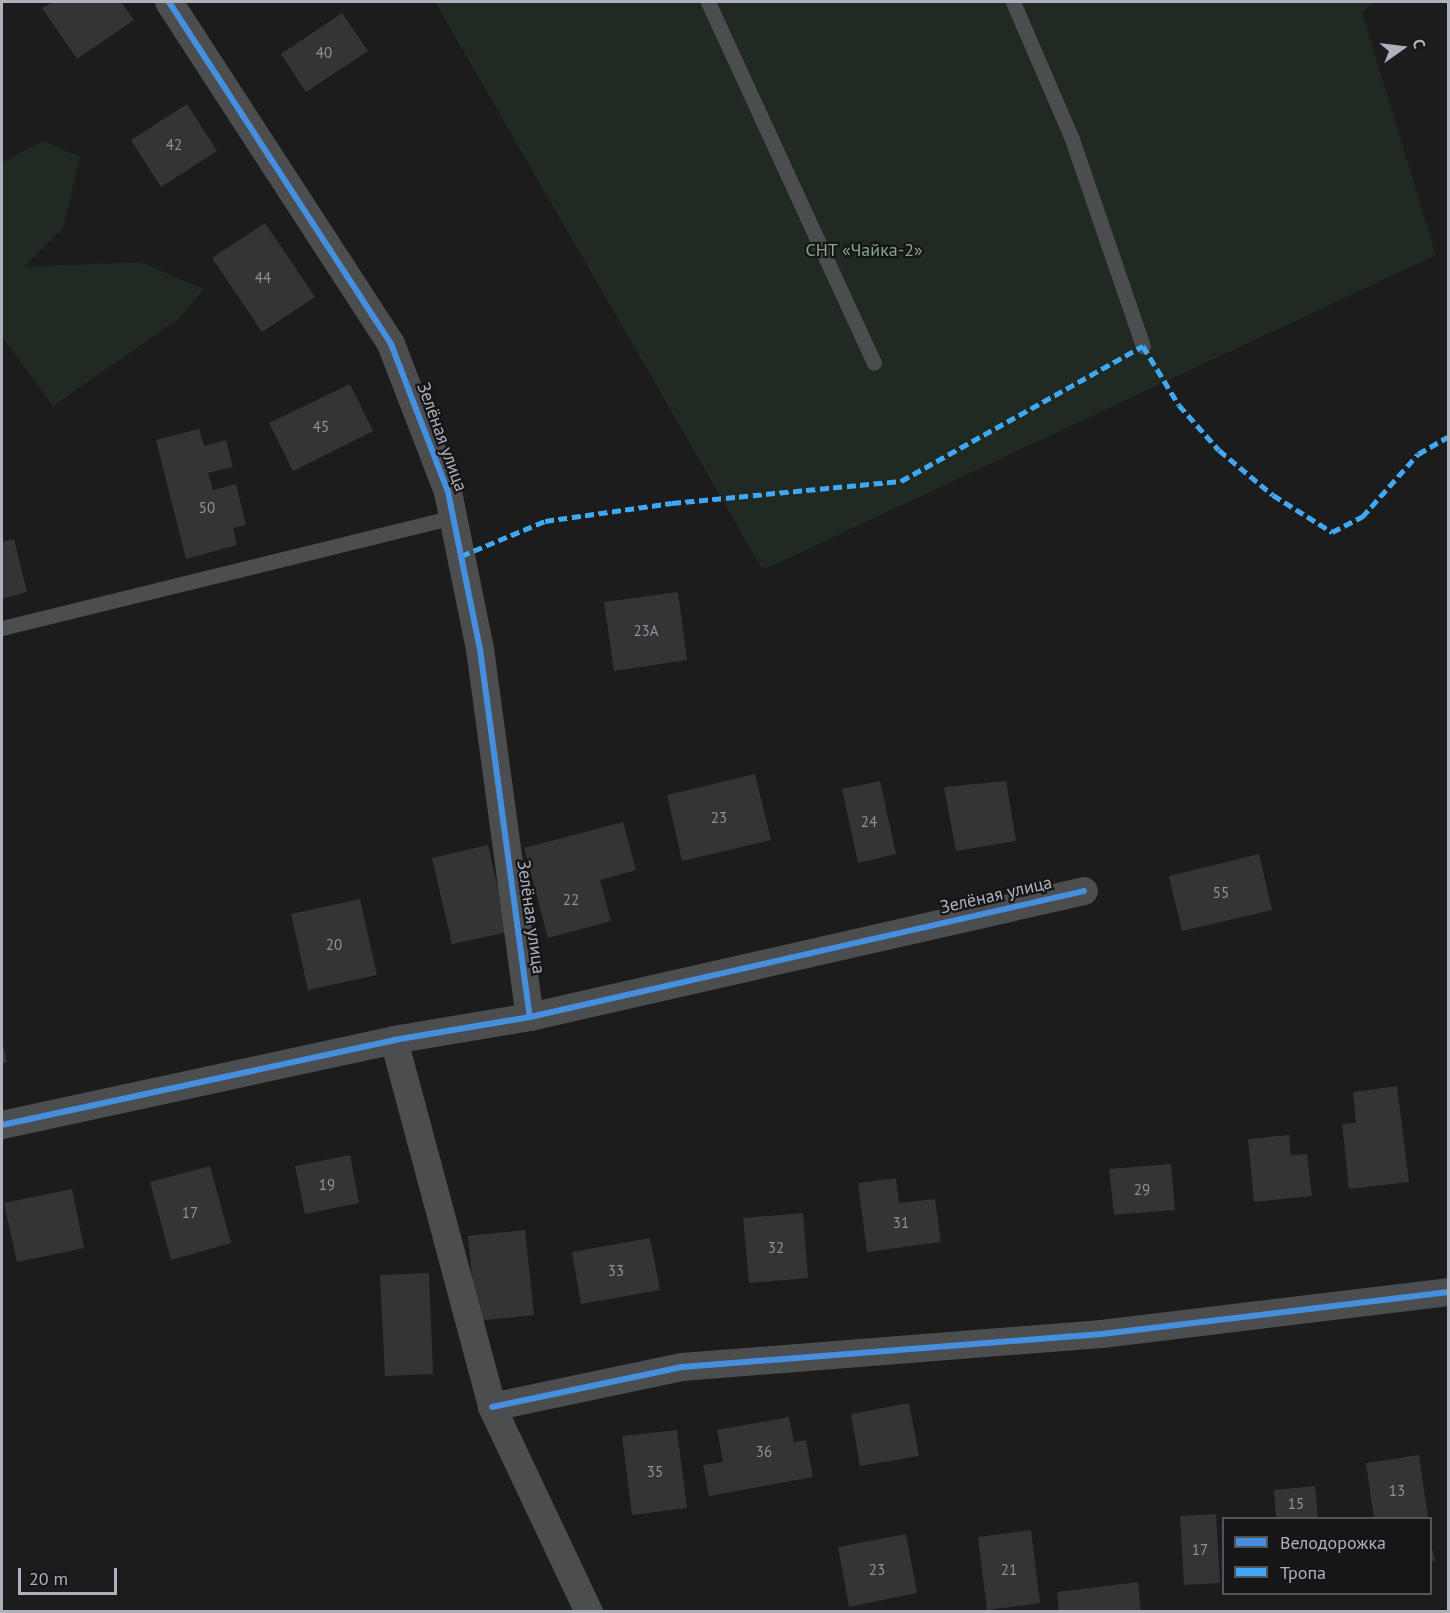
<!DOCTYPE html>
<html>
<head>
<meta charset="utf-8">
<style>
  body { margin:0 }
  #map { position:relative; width:1450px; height:1613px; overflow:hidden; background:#1c1c1c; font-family:"PT Sans",sans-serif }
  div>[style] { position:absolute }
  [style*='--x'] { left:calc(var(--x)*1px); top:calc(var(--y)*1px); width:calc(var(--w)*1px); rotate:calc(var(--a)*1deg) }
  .green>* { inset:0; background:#212923 }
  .building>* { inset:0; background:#343434 }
  .lane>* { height:15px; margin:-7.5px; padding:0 7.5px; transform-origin:7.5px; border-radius:7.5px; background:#4c4d4f }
  .street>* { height:28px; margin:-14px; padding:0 14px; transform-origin:14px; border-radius:14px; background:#4c4d4f }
  .quiet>* { height:4.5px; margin-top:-2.25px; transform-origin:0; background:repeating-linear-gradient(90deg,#3fa9f5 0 9px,transparent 0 13.5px) }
  .cycleway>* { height:6px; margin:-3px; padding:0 3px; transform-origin:3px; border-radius:3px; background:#468fdf }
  span { translate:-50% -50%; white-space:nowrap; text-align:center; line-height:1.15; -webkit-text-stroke:4.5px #161618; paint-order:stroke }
  .number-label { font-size:15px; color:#8f929a }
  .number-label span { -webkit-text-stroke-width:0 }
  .park-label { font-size:18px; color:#85a789 }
  .street-label { font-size:18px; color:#adb1bc }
  .frame { position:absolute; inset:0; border:3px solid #adb1bc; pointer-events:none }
  .legend { position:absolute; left:1222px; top:1517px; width:210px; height:78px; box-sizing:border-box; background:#161618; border:2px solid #52545a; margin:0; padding:8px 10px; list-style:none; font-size:18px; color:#adb1bc }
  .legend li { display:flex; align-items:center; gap:12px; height:30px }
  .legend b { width:30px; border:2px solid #52545a }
  .north { position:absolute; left:1372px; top:18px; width:60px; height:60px; -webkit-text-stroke:4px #161618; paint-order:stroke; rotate:76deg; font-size:16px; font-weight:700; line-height:24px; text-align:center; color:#adb1bc }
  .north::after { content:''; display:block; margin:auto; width:21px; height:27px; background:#adb1bc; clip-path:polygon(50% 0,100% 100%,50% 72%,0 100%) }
  .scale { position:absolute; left:18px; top:1568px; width:99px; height:27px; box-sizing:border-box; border:3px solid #adb1bc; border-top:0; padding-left:8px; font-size:18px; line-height:21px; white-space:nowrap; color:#adb1bc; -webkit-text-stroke:4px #161618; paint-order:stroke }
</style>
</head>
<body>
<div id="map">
  <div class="green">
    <i style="clip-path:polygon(435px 2px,1374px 2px,1362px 13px,1436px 255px,763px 570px)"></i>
    <i style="clip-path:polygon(43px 141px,80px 157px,63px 228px,24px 267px,140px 262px,204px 289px,178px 319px,53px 406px,2px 337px,2px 163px)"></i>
  </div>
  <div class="building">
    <i style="clip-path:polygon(53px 2px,121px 2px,134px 20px,77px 59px,42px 8px)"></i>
    <i style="clip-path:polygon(342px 13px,368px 51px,306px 92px,281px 54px)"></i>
    <i style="clip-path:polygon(187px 104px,217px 151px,161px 187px,131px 140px)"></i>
    <i style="clip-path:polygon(265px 223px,315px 297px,262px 332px,212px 258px)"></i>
    <i style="clip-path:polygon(350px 384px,373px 431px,293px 471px,269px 423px)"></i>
    <i style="clip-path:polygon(199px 429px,204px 446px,226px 440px,233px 467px,208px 473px,213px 490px,236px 484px,246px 525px,233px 528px,237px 545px,186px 559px,156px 440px)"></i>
    <i style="clip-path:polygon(14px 539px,27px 592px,2px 599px,2px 542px)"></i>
    <i style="clip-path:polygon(678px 592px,687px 660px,614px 671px,604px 602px)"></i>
    <i style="clip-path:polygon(755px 774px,771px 840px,682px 861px,667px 795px)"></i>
    <i style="clip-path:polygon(880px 781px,896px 854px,858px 863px,842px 789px)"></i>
    <i style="clip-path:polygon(1006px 781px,1016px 841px,956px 851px,944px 787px)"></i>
    <i style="clip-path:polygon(623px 822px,636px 870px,600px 880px,611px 921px,548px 938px,524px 848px)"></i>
    <i style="clip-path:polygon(488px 845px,508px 932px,452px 944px,432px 858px)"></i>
    <i style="clip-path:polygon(1259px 854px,1272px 910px,1182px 931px,1169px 876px)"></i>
    <i style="clip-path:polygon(360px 899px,377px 975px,308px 990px,291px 914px)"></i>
    <i style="clip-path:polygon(2px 1041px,7px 1062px,2px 1063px)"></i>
    <i style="clip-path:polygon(1397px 1086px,1409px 1182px,1349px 1189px,1342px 1124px,1356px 1123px,1353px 1092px)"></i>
    <i style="clip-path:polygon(1289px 1135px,1291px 1155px,1307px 1154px,1312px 1196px,1254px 1202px,1248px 1139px)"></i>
    <i style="clip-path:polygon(350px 1155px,359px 1203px,305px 1214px,295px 1166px)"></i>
    <i style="clip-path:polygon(1171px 1164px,1175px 1210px,1114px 1215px,1109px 1169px)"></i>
    <i style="clip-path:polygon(210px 1166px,231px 1243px,171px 1260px,150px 1182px)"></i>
    <i style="clip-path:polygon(896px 1178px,899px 1203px,935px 1199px,941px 1242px,867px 1252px,858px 1183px)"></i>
    <i style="clip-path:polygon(72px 1189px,84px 1248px,17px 1262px,4px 1203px)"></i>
    <i style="clip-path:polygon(803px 1213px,808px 1278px,749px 1283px,743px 1218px)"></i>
    <i style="clip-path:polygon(525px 1230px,534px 1315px,476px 1321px,468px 1236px)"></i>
    <i style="clip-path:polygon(650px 1238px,660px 1290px,581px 1304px,572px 1252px)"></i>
    <i style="clip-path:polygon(429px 1273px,433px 1374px,385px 1376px,380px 1275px)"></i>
    <i style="clip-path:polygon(909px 1403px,919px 1456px,860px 1466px,851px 1414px)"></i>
    <i style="clip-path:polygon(789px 1417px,794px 1442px,806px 1440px,813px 1477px,709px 1496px,703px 1465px,723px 1462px,717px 1430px)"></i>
    <i style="clip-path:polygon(677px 1430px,687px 1508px,632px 1515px,622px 1436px)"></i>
    <i style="clip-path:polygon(1419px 1455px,1428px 1518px,1374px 1518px,1366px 1463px)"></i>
    <i style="clip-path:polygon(1315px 1486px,1318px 1518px,1276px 1518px,1274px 1490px)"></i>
    <i style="clip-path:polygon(1216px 1514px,1220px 1583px,1184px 1585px,1180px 1516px)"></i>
    <i style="clip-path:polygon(1031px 1530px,1040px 1603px,987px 1610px,978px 1537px)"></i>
    <i style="clip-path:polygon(906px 1534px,917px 1593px,849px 1607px,838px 1547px)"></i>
    <i style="clip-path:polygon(1430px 1541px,1435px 1561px,1430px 1562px)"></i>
    <i style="clip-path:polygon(1138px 1582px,1141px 1612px,1059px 1612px,1057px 1592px)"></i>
  </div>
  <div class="lane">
    <i style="--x:708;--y:2;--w:397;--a:65.3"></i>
    <i style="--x:1013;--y:2;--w:149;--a:66.7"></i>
    <i style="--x:1072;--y:139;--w:219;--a:71.1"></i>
    <i style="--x:2;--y:628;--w:464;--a:-13.8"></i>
  </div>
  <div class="street">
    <i style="--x:169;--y:2;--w:408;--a:57"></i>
    <i style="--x:391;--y:344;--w:159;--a:68.9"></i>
    <i style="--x:448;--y:492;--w:160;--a:78.5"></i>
    <i style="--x:480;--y:649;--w:371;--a:82.3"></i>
    <i style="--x:394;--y:1040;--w:380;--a:75"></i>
    <i style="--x:492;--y:1407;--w:227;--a:64.7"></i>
    <i style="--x:2;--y:1125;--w:401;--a:-12.2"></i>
    <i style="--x:394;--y:1040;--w:138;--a:-9.6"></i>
    <i style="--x:530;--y:1017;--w:568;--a:-12.81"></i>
    <i style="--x:492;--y:1407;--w:194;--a:-11.9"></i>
    <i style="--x:682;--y:1367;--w:421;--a:-4.5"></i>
    <i style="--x:1102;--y:1334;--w:349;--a:-6.9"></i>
  </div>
  <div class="quiet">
    <i style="--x:461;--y:556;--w:91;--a:-22.6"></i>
    <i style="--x:545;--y:521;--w:128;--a:-8.1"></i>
    <i style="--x:672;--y:503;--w:230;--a:-5.5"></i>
    <i style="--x:901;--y:481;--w:277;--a:-29.2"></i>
    <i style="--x:1143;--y:346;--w:69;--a:58.6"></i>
    <i style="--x:1179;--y:405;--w:60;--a:48.4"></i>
    <i style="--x:1219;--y:450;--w:70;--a:39.8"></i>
    <i style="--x:1273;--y:495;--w:70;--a:32.1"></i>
    <i style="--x:1332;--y:532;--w:34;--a:-27"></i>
    <i style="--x:1362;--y:517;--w:84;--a:-48.4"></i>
    <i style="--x:1418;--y:454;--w:34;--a:-30"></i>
  </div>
  <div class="cycleway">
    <i style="--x:169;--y:2;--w:408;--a:57"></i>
    <i style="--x:391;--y:344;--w:159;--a:68.9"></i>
    <i style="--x:448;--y:492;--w:160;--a:78.5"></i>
    <i style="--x:480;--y:649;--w:371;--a:82.3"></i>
    <i style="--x:2;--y:1125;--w:401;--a:-12.2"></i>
    <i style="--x:394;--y:1040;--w:138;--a:-9.6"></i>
    <i style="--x:530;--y:1017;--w:568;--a:-12.81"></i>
    <i style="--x:492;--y:1407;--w:194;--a:-11.9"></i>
    <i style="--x:682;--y:1367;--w:421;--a:-4.5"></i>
    <i style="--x:1102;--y:1334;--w:349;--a:-6.9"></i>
  </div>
  <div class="number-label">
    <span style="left:324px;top:53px">40</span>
    <span style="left:174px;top:145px">42</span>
    <span style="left:263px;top:278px">44</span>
    <span style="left:321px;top:427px">45</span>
    <span style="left:207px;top:508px">50</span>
    <span style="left:646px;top:631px">23А</span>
    <span style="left:719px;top:818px">23</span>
    <span style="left:869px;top:822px">24</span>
    <span style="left:1221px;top:893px">55</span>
    <span style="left:571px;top:900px">22</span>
    <span style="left:334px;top:945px">20</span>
    <span style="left:327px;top:1185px">19</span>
    <span style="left:1142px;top:1190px">29</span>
    <span style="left:190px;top:1213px">17</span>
    <span style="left:901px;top:1223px">31</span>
    <span style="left:776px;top:1248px">32</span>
    <span style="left:616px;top:1271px">33</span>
    <span style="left:764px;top:1452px">36</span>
    <span style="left:655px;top:1472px">35</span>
    <span style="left:1397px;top:1491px">13</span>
    <span style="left:1296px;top:1504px">15</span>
    <span style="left:1200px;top:1550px">17</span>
    <span style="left:877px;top:1570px">23</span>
    <span style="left:1009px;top:1570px">21</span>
  </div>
  <div class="park-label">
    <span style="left:864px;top:250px">СНТ «Чайка-2»</span>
  </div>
  <div class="street-label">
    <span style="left:442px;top:437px;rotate:70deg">Зелёная улица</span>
    <span style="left:996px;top:895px;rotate:-13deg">Зелёная улица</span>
    <span style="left:531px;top:917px;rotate:82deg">Зелёная улица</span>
  </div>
  <div class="frame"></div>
  <ul class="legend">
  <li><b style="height:8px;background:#468fdf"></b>Велодорожка</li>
  <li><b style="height:8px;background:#3fa9f5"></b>Тропа</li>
  </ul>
  <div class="north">С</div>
  <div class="scale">20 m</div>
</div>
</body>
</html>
